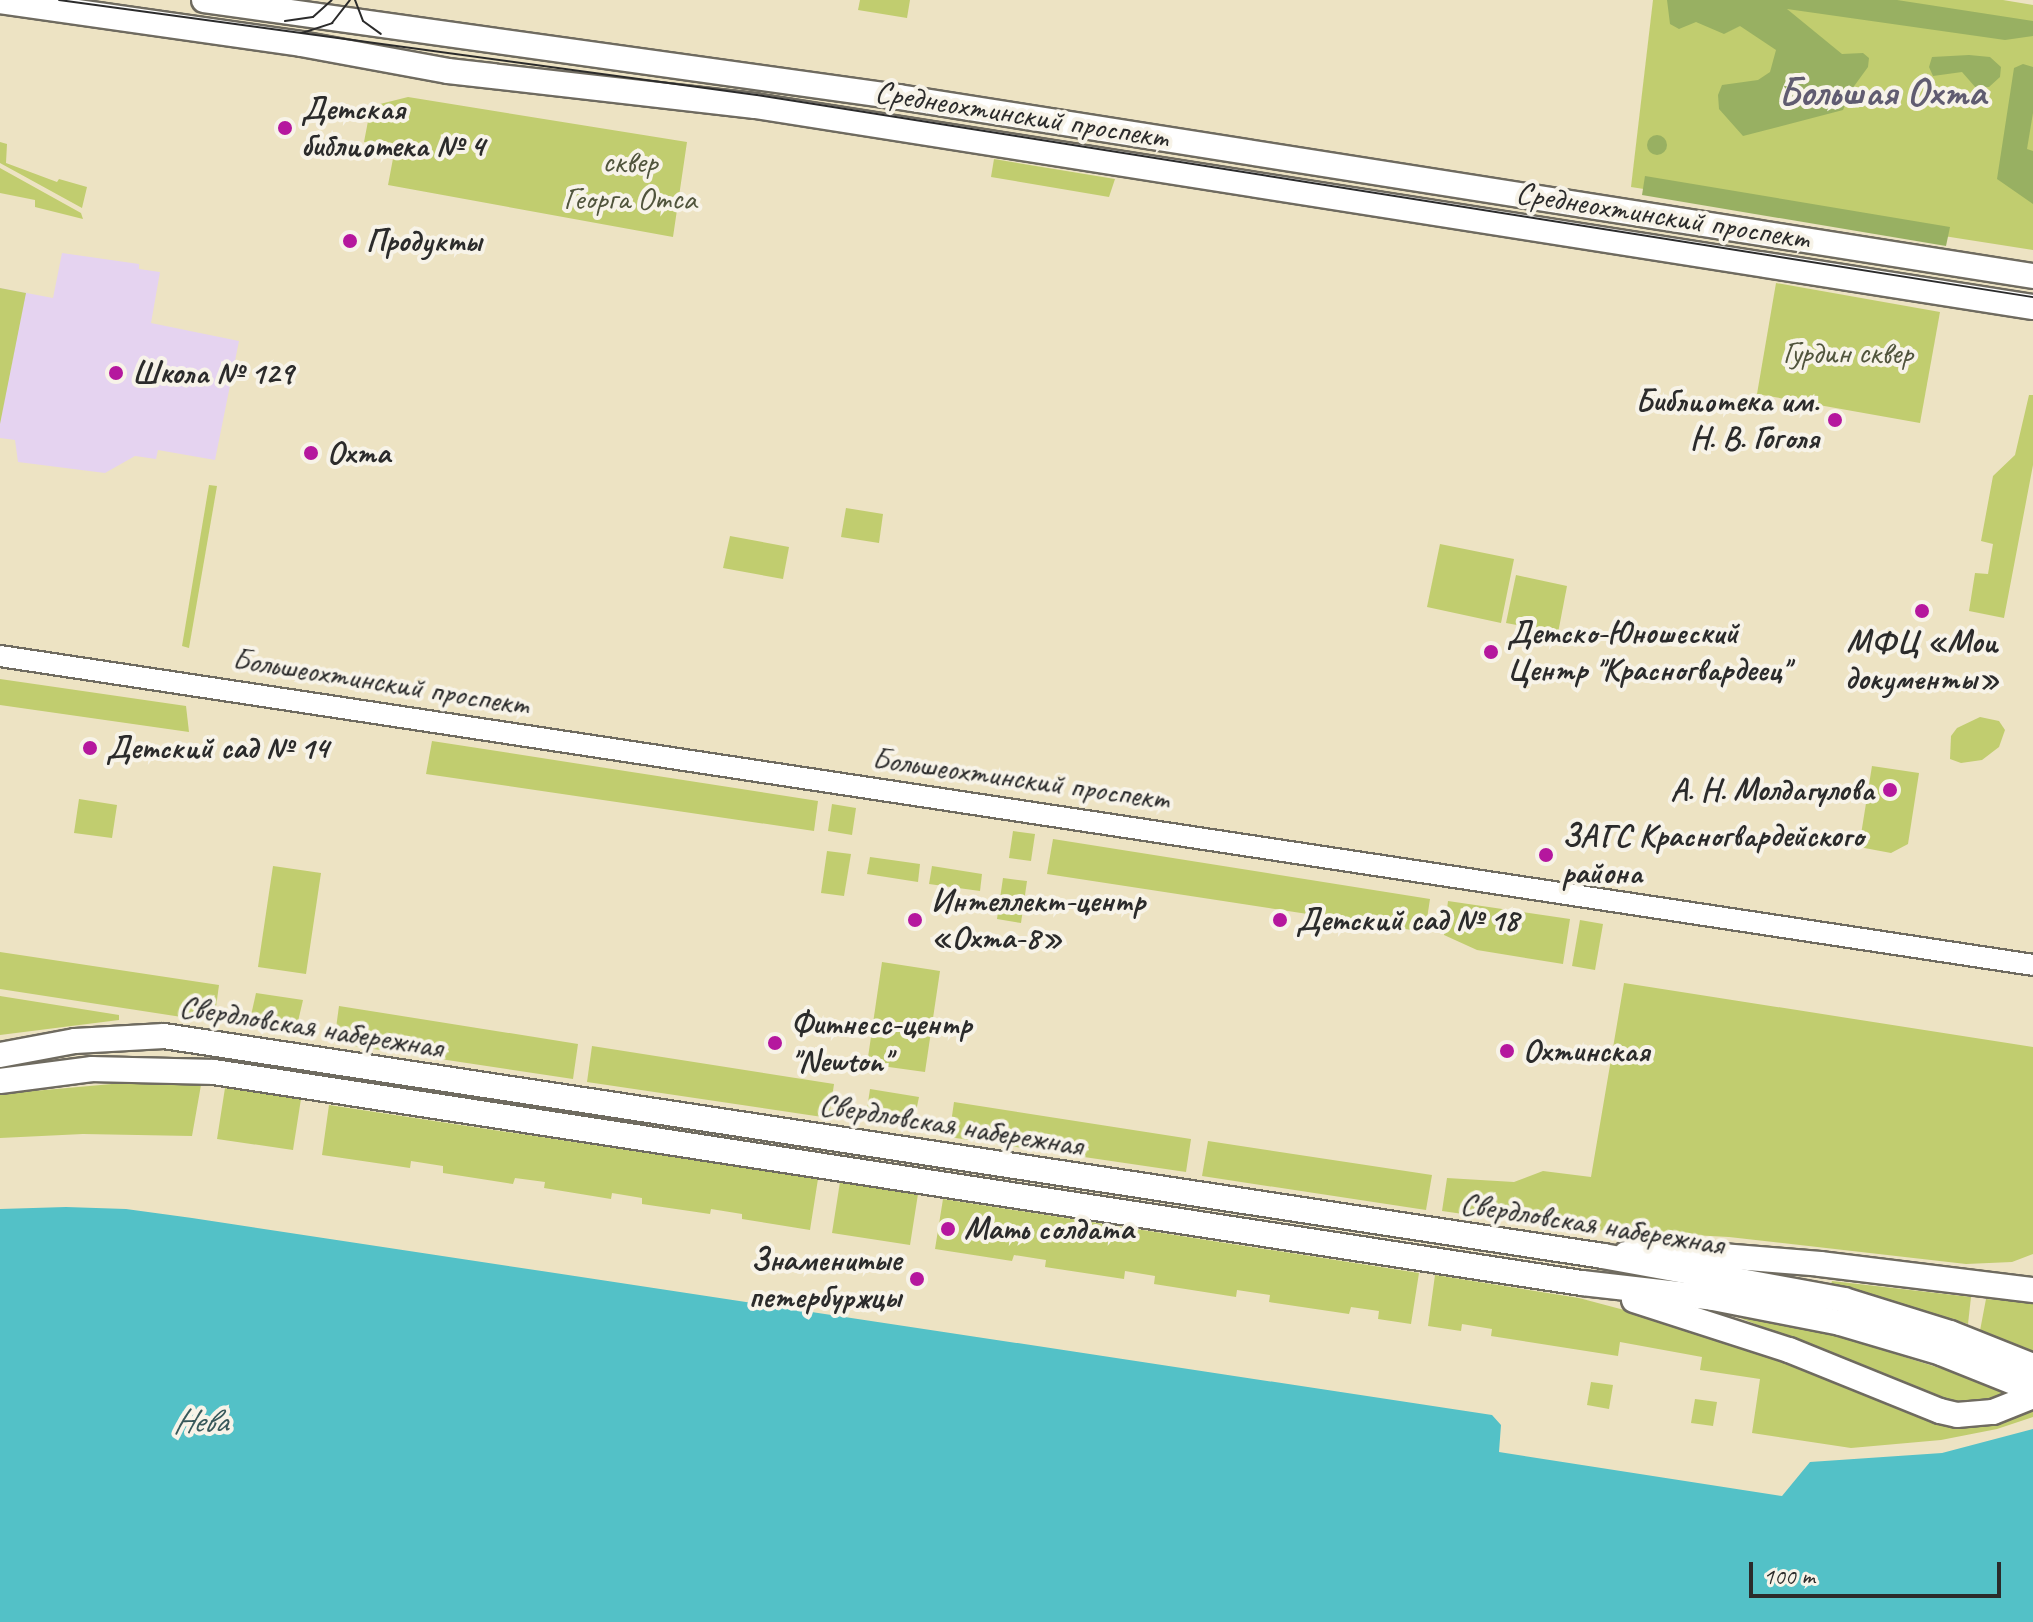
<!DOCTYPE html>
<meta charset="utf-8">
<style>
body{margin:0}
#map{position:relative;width:2033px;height:1622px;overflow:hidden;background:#ede3c3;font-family:Caveat,sans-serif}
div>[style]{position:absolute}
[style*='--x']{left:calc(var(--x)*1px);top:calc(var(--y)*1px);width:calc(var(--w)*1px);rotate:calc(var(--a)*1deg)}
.built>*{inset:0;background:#e5d3f0}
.green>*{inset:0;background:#c1cd6f}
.forest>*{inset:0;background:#98b062}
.round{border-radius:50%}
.water>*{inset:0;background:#53c1c7}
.roads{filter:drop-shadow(2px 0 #6f6b60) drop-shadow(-2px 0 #6f6b60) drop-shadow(0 2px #6f6b60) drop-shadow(0 -2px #6f6b60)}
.minor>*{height:20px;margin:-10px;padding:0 10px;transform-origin:10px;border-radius:10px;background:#fff}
.major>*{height:24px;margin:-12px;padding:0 12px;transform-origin:12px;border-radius:12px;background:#fff}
.tram>*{height:2px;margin:-1px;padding:0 1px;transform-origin:1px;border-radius:1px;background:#2b2b2b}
.dots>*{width:22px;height:22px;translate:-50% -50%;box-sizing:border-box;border:4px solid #f7f3e8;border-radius:50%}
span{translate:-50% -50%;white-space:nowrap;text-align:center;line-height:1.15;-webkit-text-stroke:8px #f7f3e8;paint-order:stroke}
.poi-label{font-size:32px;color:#2b2b2b;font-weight:700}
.left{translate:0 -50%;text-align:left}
.right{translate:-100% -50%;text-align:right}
.street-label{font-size:32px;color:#2b2b2b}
.park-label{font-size:32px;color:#50543c}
.water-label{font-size:34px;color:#37585a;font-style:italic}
.district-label{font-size:40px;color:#605c71;font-weight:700}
.scale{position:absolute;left:1749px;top:1562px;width:252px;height:36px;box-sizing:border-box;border:4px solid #2b2b2b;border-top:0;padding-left:10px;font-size:24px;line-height:28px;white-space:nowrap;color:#2b2b2b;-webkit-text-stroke:6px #f7f3e8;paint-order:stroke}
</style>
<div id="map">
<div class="built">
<i style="clip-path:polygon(62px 253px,139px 264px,139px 269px,160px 272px,151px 323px,239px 341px,215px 460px,158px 450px,156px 459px,135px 456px,105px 473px,18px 462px,15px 440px,0 438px,0 288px,53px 298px)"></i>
</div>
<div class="green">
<i style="clip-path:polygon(860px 0,910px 0,907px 18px,858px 10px)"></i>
<i style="clip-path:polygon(1653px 0,2003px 0,2033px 5px,2033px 250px,1631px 187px)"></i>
<i style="clip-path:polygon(408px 97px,687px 142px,673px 237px,388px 185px,395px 148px,364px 142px,368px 121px,380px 104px)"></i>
<i style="clip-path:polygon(0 142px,7px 144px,6px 163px,57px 182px,59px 179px,87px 187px,82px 208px,0 163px)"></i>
<i style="clip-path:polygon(994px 159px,1115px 179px,1109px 197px,991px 177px)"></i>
<i style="clip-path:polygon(0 168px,81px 213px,83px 219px,35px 207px,35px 200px,0 193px)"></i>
<i style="clip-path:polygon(1776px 283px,1940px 312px,1920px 423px,1757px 394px)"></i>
<i style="clip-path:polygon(0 288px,26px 293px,0 424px)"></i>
<i style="clip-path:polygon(2029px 395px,2033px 395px,2033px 465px,2004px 618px,1969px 611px,1975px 573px,1988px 574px,1993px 544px,1981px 541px,1993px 476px,2015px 455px)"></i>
<i style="clip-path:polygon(209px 485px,217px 486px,189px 648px,182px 646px)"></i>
<i style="clip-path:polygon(846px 508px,883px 514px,879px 543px,841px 537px)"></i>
<i style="clip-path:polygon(730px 536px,789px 547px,783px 579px,723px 568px)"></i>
<i style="clip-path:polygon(1440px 544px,1514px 559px,1501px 623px,1427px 607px)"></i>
<i style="clip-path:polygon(1516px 575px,1567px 586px,1558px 633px,1506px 623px)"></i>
<i style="clip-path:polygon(0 679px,186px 706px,189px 732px,0 705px)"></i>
<i style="clip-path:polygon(1980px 717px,1999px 721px,2005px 730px,1999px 747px,1982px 760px,1961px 763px,1950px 759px,1951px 736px,1957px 728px)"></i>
<i style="clip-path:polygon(432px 741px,818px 801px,814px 831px,426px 774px)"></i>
<i style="clip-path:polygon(1872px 766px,1919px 773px,1908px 844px,1891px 853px,1859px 847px)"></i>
<i style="clip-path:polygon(79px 799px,117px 805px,112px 838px,74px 833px)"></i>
<i style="clip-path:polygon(832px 804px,856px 808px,852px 835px,828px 831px)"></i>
<i style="clip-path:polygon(1013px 831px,1035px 834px,1031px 861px,1009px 858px)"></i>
<i style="clip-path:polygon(1053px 839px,1430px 899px,1425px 932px,1047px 874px)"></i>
<i style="clip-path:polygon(827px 851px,851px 854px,844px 896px,821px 893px)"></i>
<i style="clip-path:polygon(870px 857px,920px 864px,918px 882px,867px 874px)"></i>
<i style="clip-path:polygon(273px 866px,321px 873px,306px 974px,258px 967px)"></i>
<i style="clip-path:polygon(932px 866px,982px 874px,980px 891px,929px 884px)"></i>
<i style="clip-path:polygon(1003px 878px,1027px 881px,1021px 923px,997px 919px)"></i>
<i style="clip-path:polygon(1448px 901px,1570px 919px,1563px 964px,1477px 950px,1444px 935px)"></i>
<i style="clip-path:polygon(1580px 920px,1603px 924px,1595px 970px,1572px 966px)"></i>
<i style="clip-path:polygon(0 952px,219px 985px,214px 1022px,0 989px)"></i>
<i style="clip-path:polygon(882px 962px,940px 971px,925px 1072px,867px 1064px)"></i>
<i style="clip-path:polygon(1624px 983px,2033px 1047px,2033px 1254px,2012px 1262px,1966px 1264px,1729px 1237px,1560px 1228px,1442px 1211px,1447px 1178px,1514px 1182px,1543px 1171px,1591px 1177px)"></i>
<i style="clip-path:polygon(256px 993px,303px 1000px,296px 1030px,287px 1034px,255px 1028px,250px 1020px)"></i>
<i style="clip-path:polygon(0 996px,119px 1015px,119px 1020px,0 1035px)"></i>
<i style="clip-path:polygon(339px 1006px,578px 1044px,573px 1079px,334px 1043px)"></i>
<i style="clip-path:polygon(592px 1046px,834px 1084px,829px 1118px,587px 1082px)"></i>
<i style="clip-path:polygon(123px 1083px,201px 1085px,192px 1136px,83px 1134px,0 1138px,0 1094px)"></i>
<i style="clip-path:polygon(225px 1088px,301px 1099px,293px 1150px,217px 1139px)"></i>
<i style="clip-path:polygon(870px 1089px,919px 1097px,914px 1121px,906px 1128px,874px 1123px,866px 1116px)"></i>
<i style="clip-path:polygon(954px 1102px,1191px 1139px,1186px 1172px,949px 1137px)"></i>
<i style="clip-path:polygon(329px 1105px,818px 1179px,810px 1230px,742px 1219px,742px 1214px,711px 1209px,710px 1214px,642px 1204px,642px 1198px,612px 1193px,611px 1199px,544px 1188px,545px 1182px,515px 1178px,513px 1184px,443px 1173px,443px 1166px,411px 1161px,410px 1168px,322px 1155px)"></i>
<i style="clip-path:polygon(1208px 1141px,1432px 1175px,1426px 1210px,1202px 1176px)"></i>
<i style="clip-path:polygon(840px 1182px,918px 1194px,910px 1245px,832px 1233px)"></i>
<i style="clip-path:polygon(943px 1199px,1419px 1273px,1411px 1324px,1378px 1319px,1379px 1311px,1351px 1307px,1349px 1314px,1269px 1302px,1270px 1295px,1237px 1290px,1236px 1297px,1154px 1284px,1155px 1276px,1125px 1271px,1124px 1279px,1045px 1267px,1046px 1260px,1014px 1255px,1012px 1261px,935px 1249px)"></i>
<i style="clip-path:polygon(1435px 1275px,1579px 1298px,1707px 1332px,1785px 1358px,1954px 1426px,1995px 1424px,2033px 1409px,2033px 1417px,1997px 1429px,1941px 1440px,1851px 1448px,1752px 1433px,1760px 1379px,1700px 1370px,1702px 1357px,1620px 1342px,1618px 1356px,1491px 1336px,1492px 1329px,1462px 1324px,1461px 1331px,1428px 1326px)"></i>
<i style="clip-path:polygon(1832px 1281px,1971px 1297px,1968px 1324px,1831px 1284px)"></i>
<i style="clip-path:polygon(1986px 1299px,2033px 1303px,2033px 1382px,1989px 1401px,1943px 1400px,1733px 1315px,1838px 1336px,1971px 1378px)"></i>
<i style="clip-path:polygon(1591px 1382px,1613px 1385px,1609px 1409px,1587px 1405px)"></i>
<i style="clip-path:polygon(1695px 1399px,1717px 1402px,1713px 1426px,1691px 1423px)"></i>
</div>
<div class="forest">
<i style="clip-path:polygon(1667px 0,1897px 0,2033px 21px,2033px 36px,2005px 40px,1787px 9px,1842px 54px,1863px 53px,1869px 58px,1868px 67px,1852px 89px,1843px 110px,1743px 136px,1719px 109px,1718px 95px,1722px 85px,1758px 80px,1770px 72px,1776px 50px,1740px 26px,1724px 34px,1696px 22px,1679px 29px,1670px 24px)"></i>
<i style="clip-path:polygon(1969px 55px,1990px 57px,2001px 67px,2000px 77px,1989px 87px,1976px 88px,1962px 72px,1933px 76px,1929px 67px,1932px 57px)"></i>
<i style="clip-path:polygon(2023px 64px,2033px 67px,2033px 113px,2027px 149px,2033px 151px,2033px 204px,1997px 179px,2014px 68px)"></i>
<i class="round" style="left:1647px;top:135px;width:20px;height:20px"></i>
<i style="clip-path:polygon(1645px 176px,1950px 227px,1946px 246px,1642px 195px)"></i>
</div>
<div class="water">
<i style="clip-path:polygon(66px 1207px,126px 1209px,192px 1218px,1492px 1415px,1501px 1425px,1499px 1452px,1782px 1496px,1810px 1462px,1942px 1453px,2033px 1429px,2033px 1622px,0 1622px,0 1209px)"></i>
</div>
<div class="roads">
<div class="minor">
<i style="--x:0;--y:656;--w:2056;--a:8.64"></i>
</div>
<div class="major">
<i style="--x:204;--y:0;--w:702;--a:7.95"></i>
<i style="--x:899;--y:97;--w:1148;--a:8.97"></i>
<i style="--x:0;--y:1;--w:304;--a:8.1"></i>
<i style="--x:301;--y:44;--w:149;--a:10.4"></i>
<i style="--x:448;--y:71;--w:309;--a:6.5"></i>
<i style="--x:755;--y:106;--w:1294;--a:8.94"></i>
<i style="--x:0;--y:1055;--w:76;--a:-10.6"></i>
<i style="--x:75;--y:1041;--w:89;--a:-3.2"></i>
<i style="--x:164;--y:1036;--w:1456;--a:8.69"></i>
<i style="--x:1603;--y:1256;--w:245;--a:10.3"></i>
<i style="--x:1844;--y:1300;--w:111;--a:17.3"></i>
<i style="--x:1950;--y:1333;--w:89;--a:21.7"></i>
<i style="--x:0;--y:1081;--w:93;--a:-7.4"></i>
<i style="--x:92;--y:1069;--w:122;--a:1.4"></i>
<i style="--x:214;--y:1072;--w:1384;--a:8.77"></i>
<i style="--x:1582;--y:1283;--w:132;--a:6.5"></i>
<i style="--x:1713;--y:1298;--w:129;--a:11.1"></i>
<i style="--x:1840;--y:1323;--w:105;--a:16.5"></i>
<i style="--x:1941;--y:1353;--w:99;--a:21.9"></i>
<i style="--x:1626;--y:1254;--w:34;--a:-5"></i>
<i style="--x:1660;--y:1251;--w:161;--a:4.6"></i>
<i style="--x:1820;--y:1264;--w:215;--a:7"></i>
<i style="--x:1634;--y:1300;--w:163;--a:17.9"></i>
<i style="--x:1789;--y:1350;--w:163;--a:22"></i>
<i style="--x:1940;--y:1411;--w:17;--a:13"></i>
<i style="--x:1957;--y:1415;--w:36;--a:-5"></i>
<i style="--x:1993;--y:1412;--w:43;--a:-21.8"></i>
</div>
</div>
<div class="tram">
<i style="--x:59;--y:0;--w:704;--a:7.75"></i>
<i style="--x:757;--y:95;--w:1292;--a:9"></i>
<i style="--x:355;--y:0;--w:22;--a:69"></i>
<i style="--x:363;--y:21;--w:22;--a:36"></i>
<i style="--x:285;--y:21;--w:28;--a:-8"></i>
<i style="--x:313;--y:17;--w:25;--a:-42"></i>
<i style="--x:302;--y:33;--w:32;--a:-18"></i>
<i style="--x:332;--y:23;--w:29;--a:-52"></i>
</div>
<div class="dots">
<i style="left:285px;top:128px;background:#b5179e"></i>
<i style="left:350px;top:241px;background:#b5179e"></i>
<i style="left:116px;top:373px;background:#b5179e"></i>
<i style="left:1835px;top:420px;background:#b5179e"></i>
<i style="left:311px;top:453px;background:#b5179e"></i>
<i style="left:1922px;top:611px;background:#b5179e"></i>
<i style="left:1491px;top:652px;background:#b5179e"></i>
<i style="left:90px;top:748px;background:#b5179e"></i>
<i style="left:1890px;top:790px;background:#b5179e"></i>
<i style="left:1546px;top:855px;background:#b5179e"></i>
<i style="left:915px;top:920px;background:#b5179e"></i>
<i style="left:1280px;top:920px;background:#b5179e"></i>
<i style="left:775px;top:1043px;background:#b5179e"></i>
<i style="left:1507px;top:1051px;background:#b5179e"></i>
<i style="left:948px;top:1229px;background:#b5179e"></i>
<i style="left:917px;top:1279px;background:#b5179e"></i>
</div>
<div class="poi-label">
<span class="left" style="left:301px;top:128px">Детская<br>библиотека № 4</span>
<span class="left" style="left:366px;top:241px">Продукты</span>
<span class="left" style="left:132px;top:373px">Школа № 129</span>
<span class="right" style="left:1819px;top:420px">Библиотека им.<br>Н. В. Гоголя</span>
<span class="left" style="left:327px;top:453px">Охта</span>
<span class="left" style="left:1507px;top:652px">Детско-Юношеский<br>Центр "Красногвардеец"</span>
<span style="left:1922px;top:661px">МФЦ «Мои<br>документы»</span>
<span class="left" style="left:106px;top:748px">Детский сад № 14</span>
<span class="right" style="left:1874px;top:790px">А. Н. Молдагулова</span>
<span class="left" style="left:1562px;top:855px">ЗАГС Красногвардейского<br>района</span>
<span class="left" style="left:931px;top:920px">Интеллект-центр<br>«Охта-8»</span>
<span class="left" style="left:1296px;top:920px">Детский сад № 18</span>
<span class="left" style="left:791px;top:1043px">Фитнесс-центр<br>"Newton"</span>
<span class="left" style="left:1523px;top:1051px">Охтинская</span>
<span class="left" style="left:964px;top:1229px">Мать солдата</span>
<span class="right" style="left:901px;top:1279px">Знаменитые<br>петербуржцы</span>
</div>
<div class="street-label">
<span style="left:1022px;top:115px;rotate:9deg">Среднеохтинский проспект</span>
<span style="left:1663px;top:216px;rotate:9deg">Среднеохтинский проспект</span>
<span style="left:381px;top:682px;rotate:9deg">Большеохтинский проспект</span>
<span style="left:1021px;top:779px;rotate:8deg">Большеохтинский проспект</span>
<span style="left:311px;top:1027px;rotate:9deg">Свердловская набережная</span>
<span style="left:951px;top:1125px;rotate:9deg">Свердловская набережная</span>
<span style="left:1592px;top:1224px;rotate:9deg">Свердловская набережная</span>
</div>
<div class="park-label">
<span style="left:630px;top:181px">сквер<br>Георга Отса</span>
<span style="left:1848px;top:353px">Гурдин сквер</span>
</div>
<div class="water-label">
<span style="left:200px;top:1421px">Нева</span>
</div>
<div class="district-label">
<span style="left:1882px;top:92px">Большая Охта</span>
</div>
<div class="scale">100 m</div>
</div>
